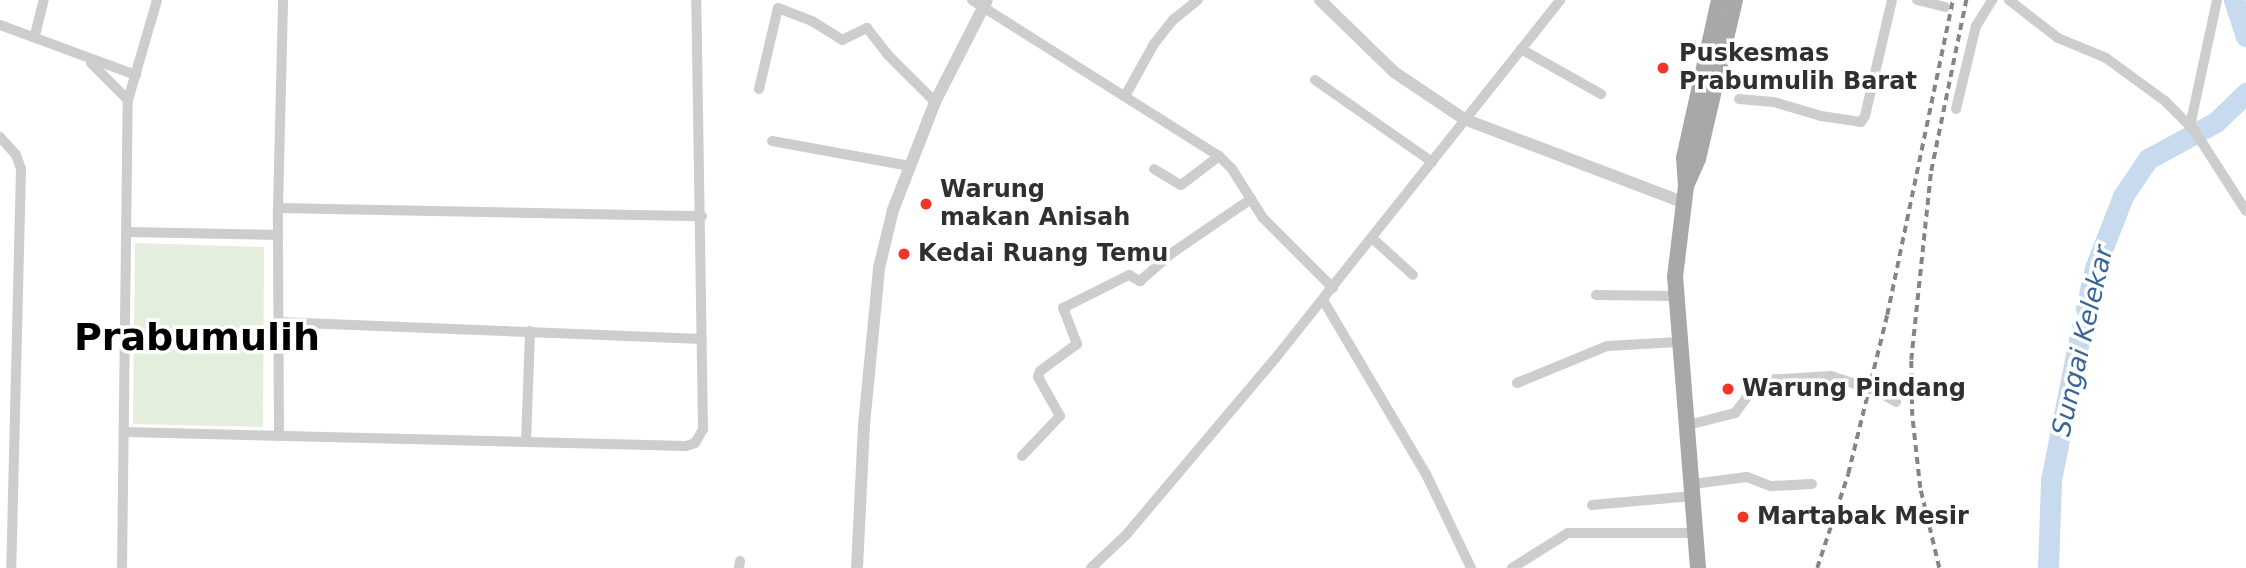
<!DOCTYPE html>
<style>
body{margin:0}
#map{position:relative;width:2246px;height:568px;overflow:hidden;background:#fff;font-family:"DejaVu Sans",sans-serif}
div>[style]{position:absolute}
[style*='--x']{left:calc(var(--x)*1px);top:calc(var(--y)*1px);width:calc(var(--w)*1px);rotate:calc(var(--a)*1deg)}
.green>*{inset:0;background:#e4eedd}
.river>*{height:21px;margin:-10.5px;padding:0 10.5px;transform-origin:10.5px;border-radius:10.5px;background:#c8daee}
.minor>*{height:10px;margin:-5px;padding:0 5px;transform-origin:5px;border-radius:5px;background:#cdcdcd}
.tertiary>*{height:12px;margin:-6px;padding:0 6px;transform-origin:6px;border-radius:6px;background:#cdcdcd}
.primary>*{height:16px;margin:-8px;padding:0 8px;transform-origin:8px;border-radius:8px;background:#a8a8a8}
.rail>*{height:3.5px;margin-top:-1.75px;transform-origin:0;background:repeating-linear-gradient(90deg,#858585 0 7px,transparent 0 12px)}
.dots>*{width:19px;height:19px;translate:-50% -50%;box-sizing:border-box;border:4px solid #fff;border-radius:50%}
span{translate:-50% -50%;white-space:nowrap;text-align:center;line-height:1.15;-webkit-text-stroke:7px #fff;paint-order:stroke}
.poi-label{font-size:24px;color:#303030;font-weight:700}
.left{translate:0 -50%;text-align:left}
.water-label{font-size:26px;color:#386598;font-style:italic}
.town-label{font-size:38px;color:#000;font-weight:700}
</style>
<div id="map">
<div class="green">
<i style="clip-path:polygon(135px 243px,264px 247px,263px 427px,133px 424px)"></i>
</div>
<div class="river">
<i style="--x:2234;--y:0;--w:38;--a:72"></i>
<i style="--x:2048;--y:568;--w:88;--a:-88"></i>
<i style="--x:2051;--y:480;--w:143;--a:-78.7"></i>
<i style="--x:2079;--y:340;--w:74;--a:-77.5"></i>
<i style="--x:2095;--y:268;--w:77;--a:-68.7"></i>
<i style="--x:2123;--y:196;--w:45;--a:-56"></i>
<i style="--x:2148;--y:159;--w:77;--a:-28.6"></i>
<i style="--x:2216;--y:122;--w:42;--a:-44"></i>
</div>
<div class="minor">
<i style="--x:972;--y:0;--w:292;--a:32.3"></i>
<i style="--x:1219;--y:156;--w:18;--a:45"></i>
<i style="--x:1232;--y:169;--w:58;--a:57.7"></i>
<i style="--x:1263;--y:218;--w:99;--a:45"></i>
<i style="--x:1917;--y:0;--w:29;--a:14"></i>
<i style="--x:2009;--y:0;--w:62;--a:37.8"></i>
<i style="--x:2058;--y:38;--w:52;--a:22.6"></i>
<i style="--x:2106;--y:58;--w:73;--a:36.1"></i>
<i style="--x:2165;--y:101;--w:41;--a:45"></i>
<i style="--x:2194;--y:130;--w:96;--a:57.3"></i>
<i style="--x:0;--y:25;--w:145;--a:20.2"></i>
<i style="--x:35;--y:35;--w:36;--a:-76"></i>
<i style="--x:1521;--y:49;--w:92;--a:29.4"></i>
<i style="--x:91;--y:63;--w:52;--a:45"></i>
<i style="--x:1315;--y:80;--w:143;--a:35"></i>
<i style="--x:759;--y:89;--w:83;--a:-76.8"></i>
<i style="--x:778;--y:8;--w:36;--a:21"></i>
<i style="--x:812;--y:21;--w:36;--a:32"></i>
<i style="--x:842;--y:40;--w:28;--a:-26"></i>
<i style="--x:867;--y:28;--w:33;--a:52"></i>
<i style="--x:887;--y:54;--w:68;--a:45"></i>
<i style="--x:1125;--y:96;--w:60;--a:-60.9"></i>
<i style="--x:1154;--y:44;--w:31;--a:-52"></i>
<i style="--x:1173;--y:20;--w:32;--a:-39"></i>
<i style="--x:1739;--y:99;--w:35;--a:5"></i>
<i style="--x:1774;--y:102;--w:49;--a:16.6"></i>
<i style="--x:1821;--y:116;--w:40;--a:8.5"></i>
<i style="--x:1861;--y:122;--w:7;--a:-56"></i>
<i style="--x:1865;--y:116;--w:119;--a:-76.9"></i>
<i style="--x:1956;--y:109;--w:85;--a:-76.5"></i>
<i style="--x:1976;--y:26;--w:31;--a:-58"></i>
<i style="--x:2190;--y:126;--w:129;--a:-77.9"></i>
<i style="--x:0;--y:137;--w:24;--a:48"></i>
<i style="--x:16;--y:155;--w:15;--a:70"></i>
<i style="--x:21;--y:169;--w:399;--a:91.4"></i>
<i style="--x:772;--y:141;--w:140;--a:10.3"></i>
<i style="--x:1154;--y:169;--w:31;--a:31"></i>
<i style="--x:1181;--y:185;--w:48;--a:-37.3"></i>
<i style="--x:278;--y:208;--w:424;--a:1.1"></i>
<i style="--x:127;--y:232;--w:151;--a:1.1"></i>
<i style="--x:1372;--y:238;--w:55;--a:42.1"></i>
<i style="--x:1596;--y:295;--w:80;--a:0.7"></i>
<i style="--x:1323;--y:300;--w:202;--a:59.4"></i>
<i style="--x:1426;--y:474;--w:104;--a:64.4"></i>
<i style="--x:278;--y:322;--w:424;--a:2.3"></i>
<i style="--x:1517;--y:383;--w:97;--a:-22.3"></i>
<i style="--x:1607;--y:346;--w:72;--a:-3.2"></i>
<i style="--x:1688;--y:425;--w:49;--a:-14.3"></i>
<i style="--x:1735;--y:413;--w:36;--a:-53"></i>
<i style="--x:1757;--y:384;--w:9;--a:-27"></i>
<i style="--x:1765;--y:380;--w:66;--a:-3.5"></i>
<i style="--x:1831;--y:376;--w:48;--a:18.1"></i>
<i style="--x:1877;--y:391;--w:22;--a:30"></i>
<i style="--x:125;--y:432;--w:561;--a:1.43"></i>
<i style="--x:686;--y:446;--w:9;--a:-18"></i>
<i style="--x:695;--y:443;--w:16;--a:-60"></i>
<i style="--x:703;--y:429;--w:429;--a:-90.9"></i>
<i style="--x:279;--y:436;--w:228;--a:-90.3"></i>
<i style="--x:278;--y:208;--w:208;--a:-88.6"></i>
<i style="--x:526;--y:442;--w:111;--a:-87.9"></i>
<i style="--x:1022;--y:456;--w:55;--a:-46.5"></i>
<i style="--x:1060;--y:416;--w:45;--a:-119.4"></i>
<i style="--x:1038;--y:377;--w:6;--a:-72"></i>
<i style="--x:1040;--y:371;--w:46;--a:-36.1"></i>
<i style="--x:1077;--y:344;--w:39;--a:-111"></i>
<i style="--x:1063;--y:308;--w:74;--a:-26.6"></i>
<i style="--x:1129;--y:275;--w:13;--a:29"></i>
<i style="--x:1140;--y:281;--w:43;--a:-41.2"></i>
<i style="--x:1172;--y:253;--w:96;--a:-34.4"></i>
<i style="--x:1693;--y:484;--w:54;--a:-7.4"></i>
<i style="--x:1747;--y:477;--w:26;--a:21"></i>
<i style="--x:1771;--y:486;--w:41;--a:-2.8"></i>
<i style="--x:1592;--y:505;--w:101;--a:-5.1"></i>
<i style="--x:122;--y:568;--w:468;--a:-89.3"></i>
<i style="--x:128;--y:100;--w:104;--a:-73.8"></i>
<i style="--x:739;--y:568;--w:7;--a:-82"></i>
<i style="--x:1091;--y:568;--w:48;--a:-43.3"></i>
<i style="--x:1126;--y:535;--w:229;--a:-49.8"></i>
<i style="--x:1274;--y:360;--w:460;--a:-51.5"></i>
<i style="--x:1512;--y:568;--w:66;--a:-32"></i>
<i style="--x:1568;--y:533;--w:127;--a:0"></i>
</div>
<div class="tertiary">
<i style="--x:1320;--y:0;--w:103;--a:44.2"></i>
<i style="--x:1394;--y:72;--w:84;--a:33.9"></i>
<i style="--x:1464;--y:119;--w:234;--a:20.8"></i>
<i style="--x:857;--y:568;--w:143;--a:-87.2"></i>
<i style="--x:864;--y:425;--w:158;--a:-84.5"></i>
<i style="--x:879;--y:268;--w:60;--a:-76.4"></i>
<i style="--x:893;--y:210;--w:116;--a:-68.7"></i>
<i style="--x:935;--y:102;--w:114;--a:-63"></i>
</div>
<div class="primary">
<i style="--x:1686;--y:186;--w:28;--a:-94"></i>
<i style="--x:1684;--y:158;--w:162;--a:-77.5"></i>
<i style="--x:1698;--y:568;--w:292;--a:-94.5"></i>
<i style="--x:1675;--y:277;--w:92;--a:-83.1"></i>
<i style="--x:1686;--y:186;--w:30;--a:-66"></i>
<i style="--x:1698;--y:159;--w:163;--a:-76.9"></i>
</div>
<div class="rail">
<i style="--x:1817;--y:568;--w:99;--a:-71.7"></i>
<i style="--x:1848;--y:474;--w:164;--a:-76.2"></i>
<i style="--x:1887;--y:315;--w:322;--a:-78.2"></i>
<i style="--x:1939;--y:568;--w:82;--a:-103.4"></i>
<i style="--x:1920;--y:488;--w:72;--a:-96.3"></i>
<i style="--x:1912;--y:416;--w:56;--a:-91"></i>
<i style="--x:1911;--y:360;--w:190;--a:-84"></i>
<i style="--x:1931;--y:171;--w:175;--a:-78.4"></i>
</div>
<div class="dots">
<i style="left:1663px;top:68px;background:#f03629"></i>
<i style="left:926px;top:204px;background:#f03629"></i>
<i style="left:904px;top:254px;background:#f03629"></i>
<i style="left:1728px;top:389px;background:#f03629"></i>
<i style="left:1743px;top:517px;background:#f03629"></i>
</div>
<div class="poi-label">
<span class="left" style="left:1679px;top:68px">Puskesmas<br>Prabumulih Barat</span>
<span class="left" style="left:940px;top:204px">Warung<br>makan Anisah</span>
<span class="left" style="left:918px;top:254px">Kedai Ruang Temu</span>
<span class="left" style="left:1742px;top:389px">Warung Pindang</span>
<span class="left" style="left:1757px;top:517px">Martabak Mesir</span>
</div>
<div class="water-label">
<span style="left:2083px;top:341px;rotate:-77deg">Sungai Kelekar</span>
</div>
<div class="town-label">
<span style="left:197px;top:338px">Prabumulih</span>
</div>
</div>
